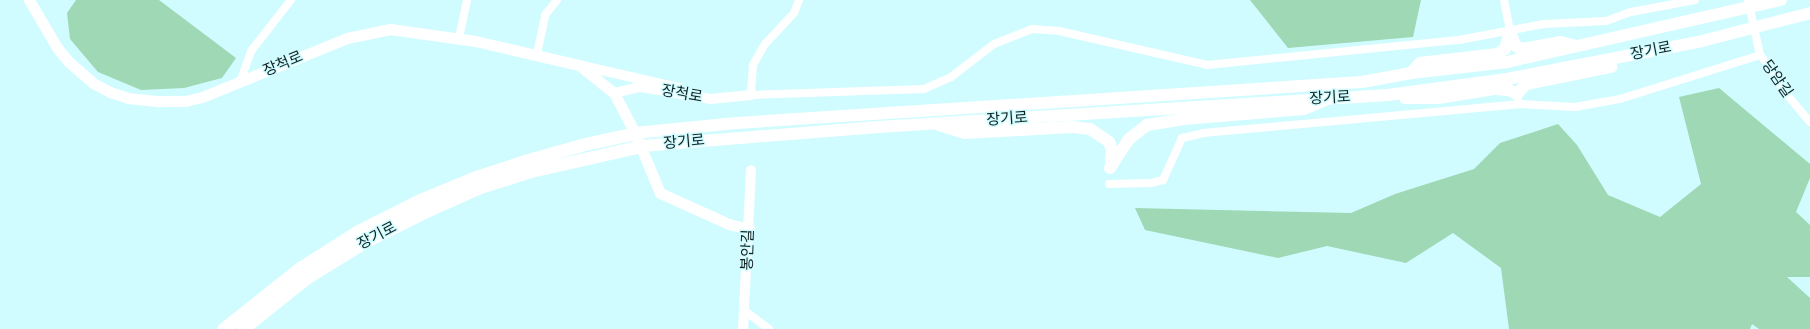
<!DOCTYPE html>
<meta charset="utf-8">
<style>
body{margin:0}
#map{position:relative;width:1810px;height:329px;overflow:hidden;background:#d1fcff;font-family:Signika,"Noto Sans KR",sans-serif}
div>[style]{position:absolute}
[style*='--x']{left:calc(var(--x)*1px);top:calc(var(--y)*1px);width:calc(var(--w)*1px);rotate:calc(var(--a)*1deg)}
.green>*{inset:0;background:#9ed8b5}
.minor>*{height:8px;margin:-4px;padding:0 4px;transform-origin:4px;border-radius:4px;background:#fff}
.tertiary>*{height:10px;margin:-5px;padding:0 5px;transform-origin:5px;border-radius:5px;background:#fff}
.secondary>*{height:11px;margin:-5.5px;padding:0 5.5px;transform-origin:5.5px;border-radius:5.5px;background:#fff}
.primary>*{height:12px;margin:-6px;padding:0 6px;transform-origin:6px;border-radius:6px;background:#fff}
.trunk>*{height:13px;margin:-6.5px;padding:0 6.5px;transform-origin:6.5px;border-radius:6.5px;background:#fff}
span{translate:-50% -50%;white-space:nowrap;text-align:center;line-height:1.15;-webkit-text-stroke:3px #d1fcff;paint-order:stroke}
.street-label{font-size:15px;color:#112223}
</style>
<div id="map">
<div class="green">
<i style="clip-path:polygon(76px 0,159px 0,236px 58px,222px 78px,184px 88px,141px 90px,98px 72px,70px 39px,67px 13px)"></i>
<i style="clip-path:polygon(1250px 0,1421px 0,1413px 37px,1288px 48px)"></i>
<i style="clip-path:polygon(1719px 88px,1810px 164px,1810px 178px,1796px 212px,1810px 225px,1810px 277px,1787px 277px,1810px 298px,1810px 329px,1759px 329px,1752px 324px,1750px 329px,1509px 329px,1501px 268px,1453px 233px,1406px 263px,1327px 246px,1278px 258px,1145px 230px,1135px 208px,1351px 213px,1395px 194px,1474px 169px,1500px 143px,1558px 124px,1577px 145px,1608px 195px,1660px 217px,1701px 184px,1679px 97px)"></i>
</div>
<div class="minor">
<i style="--x:799;--y:0;--w:14;--a:111"></i>
<i style="--x:794;--y:13;--w:42;--a:133.1"></i>
<i style="--x:765;--y:44;--w:24;--a:120"></i>
<i style="--x:753;--y:65;--w:30;--a:94"></i>
<i style="--x:751;--y:95;--w:173;--a:-2"></i>
<i style="--x:924;--y:89;--w:30;--a:-24"></i>
<i style="--x:951;--y:77;--w:54;--a:-37.5"></i>
<i style="--x:994;--y:44;--w:41;--a:-21.5"></i>
<i style="--x:1032;--y:29;--w:27;--a:4"></i>
<i style="--x:1059;--y:31;--w:152;--a:12.9"></i>
<i style="--x:1207;--y:65;--w:253;--a:-5.7"></i>
<i style="--x:1459;--y:40;--w:86;--a:-10.7"></i>
<i style="--x:1544;--y:24;--w:62;--a:-2.8"></i>
<i style="--x:1606;--y:21;--w:27;--a:-20"></i>
<i style="--x:1631;--y:12;--w:65;--a:-10.6"></i>
<i style="--x:1504;--y:0;--w:32;--a:79"></i>
<i style="--x:1748;--y:0;--w:56;--a:77.7"></i>
<i style="--x:459;--y:38;--w:39;--a:-78"></i>
<i style="--x:537;--y:54;--w:40;--a:-78"></i>
<i style="--x:545;--y:15;--w:19;--a:-51"></i>
<i style="--x:1760;--y:55;--w:17;--a:50"></i>
<i style="--x:1771;--y:68;--w:25;--a:61"></i>
<i style="--x:1783;--y:90;--w:42;--a:49.8"></i>
<i style="--x:240;--y:82;--w:33;--a:-70"></i>
<i style="--x:251;--y:51;--w:65;--a:-51.9"></i>
<i style="--x:1518;--y:99;--w:5;--a:79"></i>
<i style="--x:1519;--y:104;--w:56;--a:3.1"></i>
<i style="--x:1575;--y:107;--w:46;--a:-10.1"></i>
<i style="--x:1620;--y:99;--w:147;--a:-17.4"></i>
<i style="--x:1109;--y:184;--w:42;--a:-1.4"></i>
<i style="--x:1151;--y:183;--w:12;--a:-14"></i>
<i style="--x:1163;--y:180;--w:46;--a:-65.7"></i>
<i style="--x:1182;--y:138;--w:22;--a:-13"></i>
<i style="--x:1203;--y:133;--w:317;--a:-5.2"></i>
<i style="--x:745;--y:311;--w:30;--a:37"></i>
</div>
<div class="tertiary">
<i style="--x:579;--y:65;--w:103;--a:13"></i>
<i style="--x:614;--y:93;--w:28;--a:-13"></i>
<i style="--x:641;--y:87;--w:71;--a:9.7"></i>
<i style="--x:711;--y:99;--w:40;--a:-5.7"></i>
<i style="--x:743;--y:329;--w:159;--a:-87.1"></i>
</div>
<div class="secondary">
<i style="--x:29;--y:0;--w:57;--a:59.4"></i>
<i style="--x:58;--y:49;--w:17;--a:50"></i>
<i style="--x:69;--y:62;--w:32;--a:41"></i>
<i style="--x:93;--y:83;--w:19;--a:28"></i>
<i style="--x:110;--y:92;--w:19;--a:18"></i>
<i style="--x:128;--y:98;--w:31;--a:6"></i>
<i style="--x:159;--y:101;--w:26;--a:0"></i>
<i style="--x:185;--y:101;--w:17;--a:-13"></i>
<i style="--x:202;--y:97;--w:157;--a:-22.1"></i>
<i style="--x:347;--y:38;--w:44;--a:-11.8"></i>
<i style="--x:390;--y:29;--w:86;--a:8"></i>
<i style="--x:475;--y:41;--w:107;--a:13"></i>
<i style="--x:579;--y:65;--w:45;--a:38.7"></i>
<i style="--x:614;--y:93;--w:45;--a:62.3"></i>
<i style="--x:635;--y:133;--w:65;--a:67.4"></i>
<i style="--x:660;--y:193;--w:76;--a:24.2"></i>
<i style="--x:729;--y:224;--w:21;--a:14"></i>
</div>
<div class="primary">
<i style="--x:1510;--y:31;--w:15;--a:70"></i>
<i style="--x:1515;--y:45;--w:7;--a:34"></i>
<i style="--x:1521;--y:49;--w:40;--a:-10"></i>
<i style="--x:1560;--y:42;--w:16;--a:14"></i>
<i style="--x:1411;--y:73;--w:13;--a:-48"></i>
<i style="--x:1420;--y:63;--w:78;--a:-6.7"></i>
<i style="--x:1497;--y:54;--w:9;--a:-32"></i>
<i style="--x:1505;--y:49;--w:19;--a:-74"></i>
<i style="--x:1405;--y:98;--w:33;--a:0"></i>
<i style="--x:1438;--y:98;--w:58;--a:-9"></i>
<i style="--x:1495;--y:89;--w:14;--a:4"></i>
<i style="--x:1509;--y:90;--w:9;--a:27"></i>
<i style="--x:1517;--y:94;--w:13;--a:-48"></i>
<i style="--x:1526;--y:84;--w:87;--a:-11.3"></i>
<i style="--x:939;--y:125;--w:27;--a:17"></i>
<i style="--x:965;--y:133;--w:107;--a:-3.2"></i>
<i style="--x:1072;--y:127;--w:18;--a:6"></i>
<i style="--x:1090;--y:129;--w:23;--a:34"></i>
<i style="--x:1109;--y:142;--w:9;--a:69"></i>
<i style="--x:1112;--y:150;--w:15;--a:94"></i>
<i style="--x:635;--y:133;--w:102;--a:-5.6"></i>
<i style="--x:737;--y:123;--w:626;--a:-3.75"></i>
<i style="--x:1362;--y:82;--w:50;--a:-10.4"></i>
<i style="--x:1411;--y:73;--w:97;--a:-6.5"></i>
<i style="--x:1507;--y:62;--w:281;--a:-12.8"></i>
<i style="--x:641;--y:146;--w:238;--a:-4.6"></i>
<i style="--x:878;--y:127;--w:511;--a:-3.59"></i>
<i style="--x:1388;--y:95;--w:120;--a:-7.7"></i>
<i style="--x:1507;--y:79;--w:199;--a:-11"></i>
<i style="--x:1702;--y:41;--w:112;--a:-14.5"></i>
<i style="--x:1110;--y:168;--w:35;--a:-57"></i>
<i style="--x:1129;--y:139;--w:23;--a:-38"></i>
<i style="--x:1147;--y:125;--w:36;--a:-9"></i>
<i style="--x:1183;--y:119;--w:121;--a:-4.7"></i>
<i style="--x:1304;--y:109;--w:23;--a:-23"></i>
</div>
<div class="trunk">
<i style="--x:223;--y:329;--w:98;--a:-38.4"></i>
<i style="--x:300;--y:268;--w:69;--a:-32.5"></i>
<i style="--x:358;--y:231;--w:69;--a:-26.6"></i>
<i style="--x:420;--y:200;--w:61;--a:-22.3"></i>
<i style="--x:476;--y:177;--w:55;--a:-18.1"></i>
<i style="--x:528;--y:160;--w:59;--a:-15.7"></i>
<i style="--x:585;--y:144;--w:51;--a:-12.4"></i>
<i style="--x:242;--y:329;--w:82;--a:-38.6"></i>
<i style="--x:306;--y:278;--w:68;--a:-31.8"></i>
<i style="--x:364;--y:242;--w:69;--a:-26.6"></i>
<i style="--x:426;--y:211;--w:59;--a:-24"></i>
<i style="--x:480;--y:187;--w:53;--a:-17.4"></i>
<i style="--x:531;--y:171;--w:113;--a:-12.8"></i>
</div>
<div class="street-label">
<span style="left:1651px;top:51px;rotate:-11deg">장기로</span>
<span style="left:283px;top:64px;rotate:-23deg">장척로</span>
<span style="left:1777px;top:79px;rotate:55deg">당암길</span>
<span style="left:682px;top:94px;rotate:10deg">장척로</span>
<span style="left:1330px;top:98px;rotate:-3deg">장기로</span>
<span style="left:1007px;top:119px;rotate:-4deg">장기로</span>
<span style="left:684px;top:142px;rotate:-5deg">장기로</span>
<span style="left:377px;top:236px;rotate:-28deg">장기로</span>
<span style="left:748px;top:250px;rotate:-88deg">봉안길</span>
</div>
</div>
